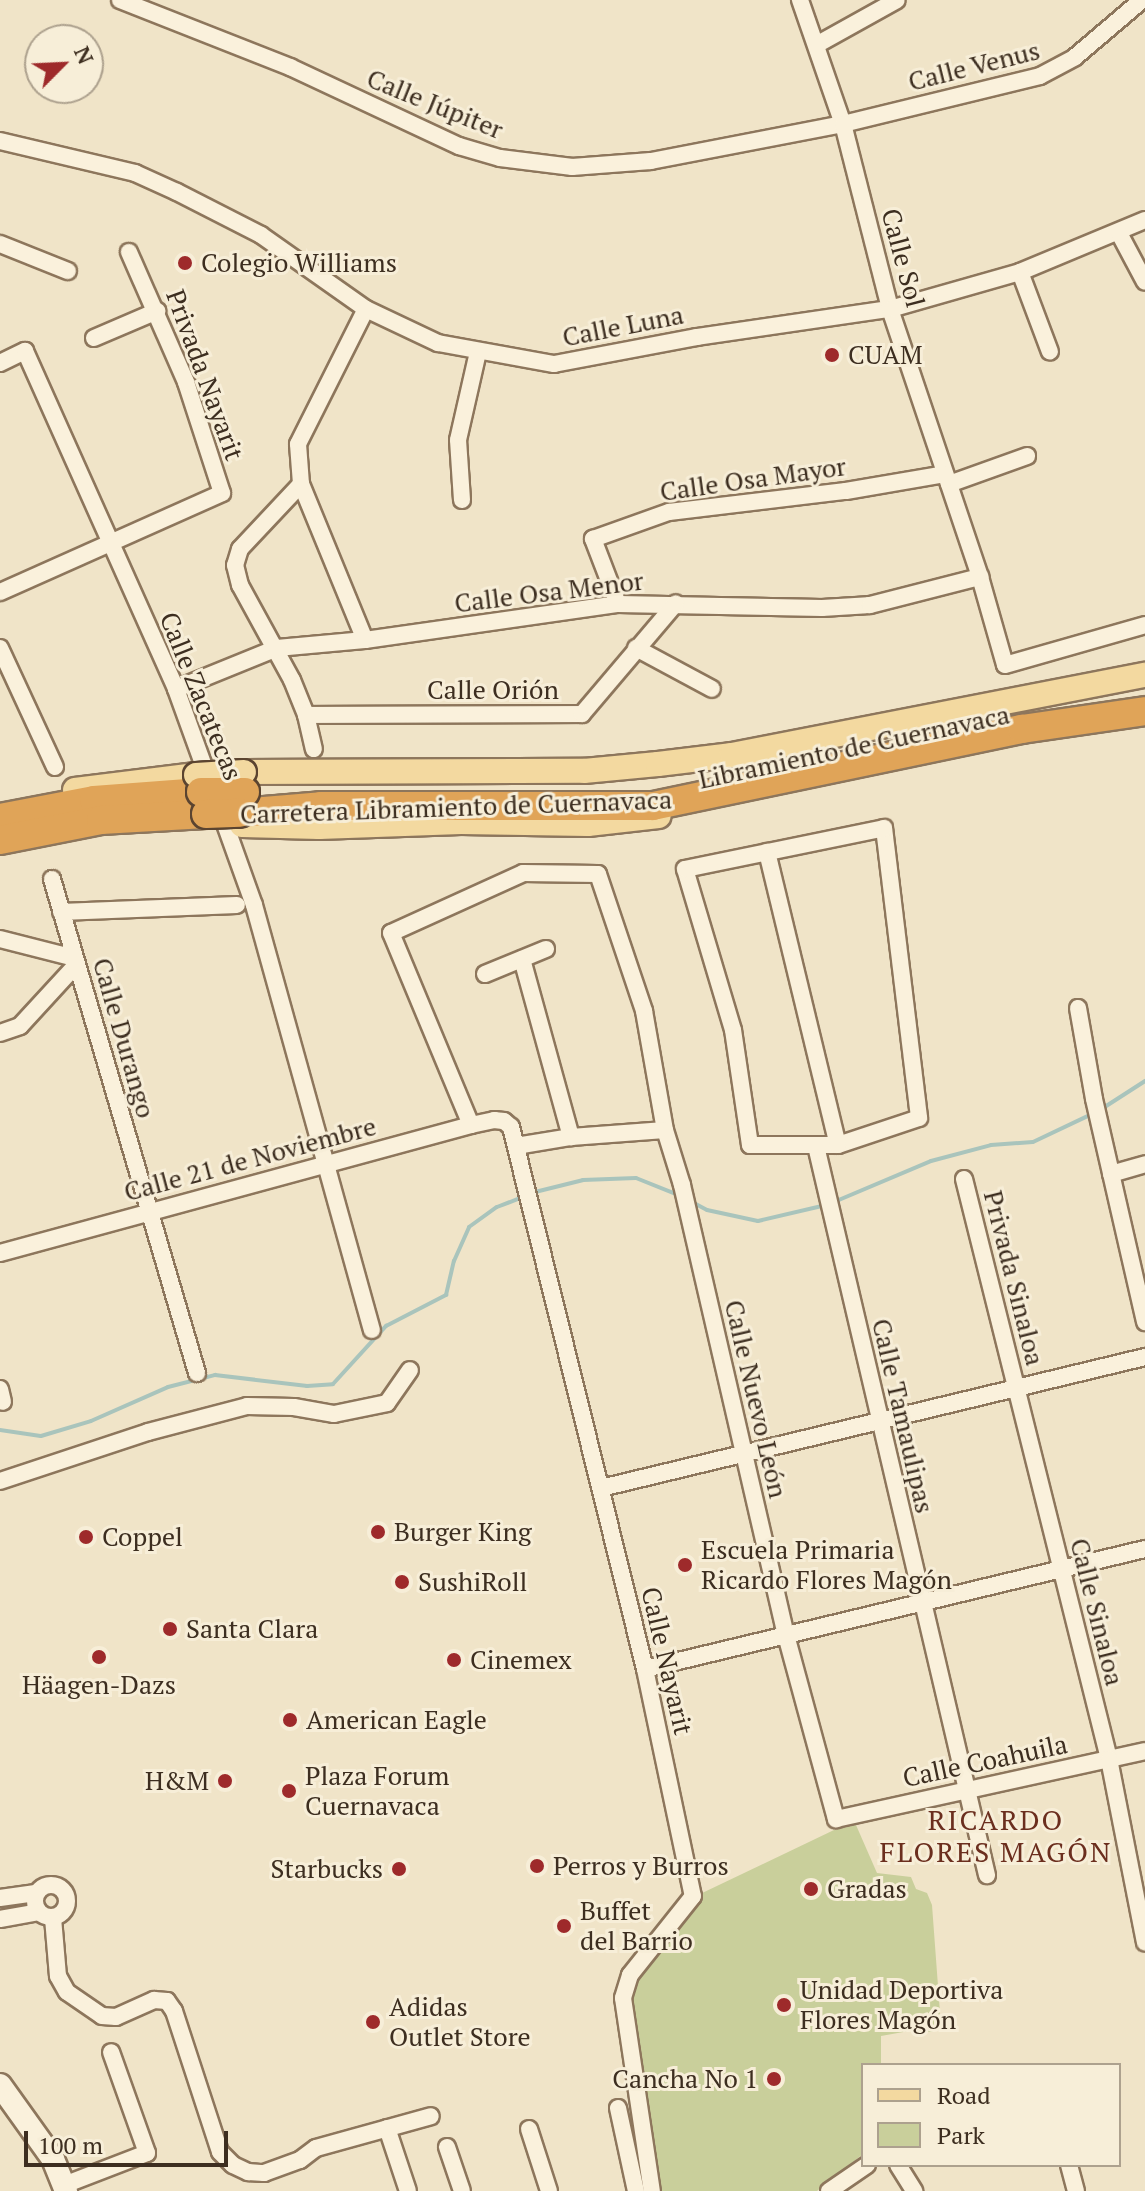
<!DOCTYPE html>
<meta charset="utf-8">
<style>
body{margin:0}
#map{position:relative;width:1145px;height:2191px;overflow:hidden;background:#f0e4c8;font-family:"PT Serif",serif}
div>[style]{position:absolute}
[style*='--x']{left:calc(var(--x)*1px);top:calc(var(--y)*1px);width:calc(var(--w)*1px);rotate:calc(var(--a)*1deg)}
.green>*{inset:0;background:#c9cf9b}
.stream>*{height:4px;margin:-2px;padding:0 2px;transform-origin:2px;border-radius:2px;background:#a9c4bc}
.roads{filter:drop-shadow(2px 0 #8d765c) drop-shadow(-2px 0 #8d765c) drop-shadow(0 2px #8d765c) drop-shadow(0 -2px #8d765c)}
.street>*{height:16px;margin:-8px;padding:0 8px;transform-origin:8px;border-radius:8px;background:#faf1dc}
.street>.ring{margin:-8px;padding:0;box-sizing:content-box;background:none;border:16px solid #faf1dc;border-radius:50%}
.secondary>*{height:22px;margin:-11px;padding:0 11px;transform-origin:11px;border-radius:11px;background:#faf1dc}
.primary>*{height:24px;margin:-12px;padding:0 12px;transform-origin:12px;border-radius:12px;background:#f3d9a0}
.highway>*{height:28px;margin:-14px;padding:0 14px;transform-origin:14px;border-radius:14px;background:#e0a458}
.bridges{filter:drop-shadow(2px 0 #5b4430) drop-shadow(-2px 0 #5b4430) drop-shadow(0 2px #5b4430) drop-shadow(0 -2px #5b4430)}
.primary-bridge>*{height:24px;margin:-12px;padding:0 12px;transform-origin:12px;border-radius:12px;background:#f3d9a0}
.highway-bridge>*{height:28px;margin:-14px;padding:0 14px;transform-origin:14px;border-radius:14px;background:#e0a458}
.dots>*{width:22px;height:22px;translate:-50% -50%;box-sizing:border-box;border:4px solid #f7eed8;border-radius:50%}
span{translate:-50% -50%;white-space:nowrap;text-align:center;line-height:1.15;-webkit-text-stroke:6px #f7eed8;paint-order:stroke}
.street-label{font-size:26px;color:#3d2e20}
.poi-label{font-size:26px;color:#3d2e20}
.left{translate:0 -50%;text-align:left}
.right{translate:-100% -50%;text-align:right}
.neighbourhood-label{font-size:28px;color:#6b2e1e;letter-spacing:2px}
.legend{position:absolute;left:861px;top:2063px;width:260px;height:104px;box-sizing:border-box;background:#f7eed8;border:2px solid #ada18e;margin:0;padding:10px 14px;list-style:none;font-size:24px;color:#3d2e20}
.legend li{display:flex;align-items:center;gap:16px;height:40px}
.legend b{width:40px;border:2px solid #ada18e}
.north{position:absolute;left:24px;top:24px;width:80px;height:80px;box-sizing:border-box;background:#f7eed8;border:2px solid #ada18e;border-radius:50%;rotate:66deg;font-size:22px;font-weight:700;line-height:32px;text-align:center;color:#3d2e20}
.north::after{content:'';display:block;margin:auto;width:28px;height:36px;background:#9e2a2b;clip-path:polygon(50% 0,100% 100%,50% 72%,0 100%)}
.scale{position:absolute;left:24px;top:2131px;width:204px;height:36px;box-sizing:border-box;border:4px solid #3d2e20;border-top:0;padding-left:10px;font-size:24px;line-height:28px;white-space:nowrap;color:#3d2e20;-webkit-text-stroke:6px #f7eed8;paint-order:stroke}
</style>
<div id="map">
<div class="green">
<i style="clip-path:polygon(856px 1825px,877px 1873px,911px 1877px,916px 1889px,927px 1893px,932px 1905px,940px 2013px,933px 2032px,909px 2031px,881px 2036px,881px 2065px,863px 2065px,863px 2154px,817px 2191px,654px 2191px,627px 1996px,631px 1978px,698px 1895px,834px 1830px)"></i>
</div>
<div class="stream">
<i style="--x:1100;--y:1110;--w:54;--a:-32.8"></i>
<i style="--x:531;--y:1193;--w:54;--a:-14"></i>
<i style="--x:583;--y:1180;--w:53;--a:-2.2"></i>
<i style="--x:636;--y:1178;--w:48;--a:21.8"></i>
<i style="--x:692;--y:1202;--w:17;--a:28"></i>
<i style="--x:707;--y:1210;--w:52;--a:12.2"></i>
<i style="--x:758;--y:1221;--w:70;--a:-13.2"></i>
<i style="--x:834;--y:1202;--w:105;--a:-22.9"></i>
<i style="--x:931;--y:1161;--w:62;--a:-14.9"></i>
<i style="--x:991;--y:1145;--w:42;--a:-4.1"></i>
<i style="--x:1033;--y:1142;--w:65;--a:-25.4"></i>
<i style="--x:0;--y:1430;--w:41;--a:8.3"></i>
<i style="--x:41;--y:1436;--w:52;--a:-16.7"></i>
<i style="--x:91;--y:1421;--w:84;--a:-23.8"></i>
<i style="--x:168;--y:1387;--w:49;--a:-14.3"></i>
<i style="--x:215;--y:1375;--w:93;--a:6.8"></i>
<i style="--x:307;--y:1386;--w:26;--a:-4"></i>
<i style="--x:333;--y:1384;--w:79;--a:-47.6"></i>
<i style="--x:386;--y:1326;--w:68;--a:-27.3"></i>
<i style="--x:446;--y:1295;--w:35;--a:-77"></i>
<i style="--x:454;--y:1261;--w:37;--a:-66"></i>
<i style="--x:469;--y:1227;--w:34;--a:-36"></i>
<i style="--x:497;--y:1207;--w:28;--a:-21"></i>
</div>
<div class="roads">
<div class="street">
<i style="--x:120;--y:0;--w:183;--a:21.5"></i>
<i style="--x:290;--y:67;--w:187;--a:25.1"></i>
<i style="--x:459;--y:146;--w:43;--a:16.3"></i>
<i style="--x:500;--y:158;--w:73;--a:7.1"></i>
<i style="--x:572;--y:167;--w:79;--a:-4.3"></i>
<i style="--x:651;--y:161;--w:196;--a:-10.9"></i>
<i style="--x:843;--y:124;--w:203;--a:-13.7"></i>
<i style="--x:1040;--y:76;--w:40;--a:-28"></i>
<i style="--x:1075;--y:57;--w:88;--a:-40.4"></i>
<i style="--x:800;--y:0;--w:131;--a:70.9"></i>
<i style="--x:843;--y:124;--w:191;--a:75.7"></i>
<i style="--x:890;--y:309;--w:283;--a:71.4"></i>
<i style="--x:980;--y:577;--w:91;--a:74.1"></i>
<i style="--x:1005;--y:665;--w:146;--a:-15.9"></i>
<i style="--x:818;--y:44;--w:90;--a:-29.1"></i>
<i style="--x:0;--y:141;--w:139;--a:13.3"></i>
<i style="--x:135;--y:173;--w:46;--a:24.3"></i>
<i style="--x:177;--y:192;--w:94;--a:27.1"></i>
<i style="--x:261;--y:235;--w:128;--a:35.2"></i>
<i style="--x:366;--y:309;--w:80;--a:25.3"></i>
<i style="--x:438;--y:343;--w:118;--a:10.3"></i>
<i style="--x:554;--y:364;--w:146;--a:-10.7"></i>
<i style="--x:697;--y:337;--w:195;--a:-8.3"></i>
<i style="--x:890;--y:309;--w:135;--a:-15.9"></i>
<i style="--x:1020;--y:272;--w:135;--a:-22.6"></i>
<i style="--x:1119;--y:233;--w:55;--a:62"></i>
<i style="--x:0;--y:244;--w:73;--a:21.7"></i>
<i style="--x:1020;--y:272;--w:85;--a:69.4"></i>
<i style="--x:94;--y:338;--w:69;--a:-23.2"></i>
<i style="--x:0;--y:363;--w:28;--a:-26"></i>
<i style="--x:25;--y:351;--w:370;--a:65.9"></i>
<i style="--x:176;--y:689;--w:97;--a:70.1"></i>
<i style="--x:301;--y:484;--w:89;--a:133.2"></i>
<i style="--x:240;--y:549;--w:17;--a:107"></i>
<i style="--x:235;--y:565;--w:21;--a:76"></i>
<i style="--x:240;--y:585;--w:108;--a:61.3"></i>
<i style="--x:292;--y:680;--w:38;--a:68"></i>
<i style="--x:306;--y:715;--w:35;--a:77"></i>
<i style="--x:949;--y:484;--w:83;--a:-19.7"></i>
<i style="--x:462;--y:500;--w:60;--a:-93.8"></i>
<i style="--x:458;--y:440;--w:90;--a:-77.2"></i>
<i style="--x:0;--y:592;--w:243;--a:-24"></i>
<i style="--x:222;--y:493;--w:117;--a:-108"></i>
<i style="--x:186;--y:382;--w:142;--a:-113.7"></i>
<i style="--x:618;--y:604;--w:70;--a:-111"></i>
<i style="--x:593;--y:539;--w:81;--a:-19.6"></i>
<i style="--x:669;--y:512;--w:178;--a:-6.8"></i>
<i style="--x:846;--y:491;--w:100;--a:-9.7"></i>
<i style="--x:365;--y:640;--w:169;--a:-112.3"></i>
<i style="--x:301;--y:484;--w:40;--a:-94.3"></i>
<i style="--x:298;--y:444;--w:151;--a:-63.3"></i>
<i style="--x:0;--y:648;--w:131;--a:65.2"></i>
<i style="--x:636;--y:648;--w:86;--a:28.3"></i>
<i style="--x:176;--y:689;--w:109;--a:-22.1"></i>
<i style="--x:277;--y:648;--w:88;--a:-5.2"></i>
<i style="--x:365;--y:640;--w:256;--a:-8.1"></i>
<i style="--x:618;--y:604;--w:204;--a:1.1"></i>
<i style="--x:822;--y:608;--w:48;--a:-3.6"></i>
<i style="--x:870;--y:605;--w:114;--a:-14.3"></i>
<i style="--x:306;--y:715;--w:276;--a:-0.2"></i>
<i style="--x:582;--y:714;--w:145;--a:-49.7"></i>
<i style="--x:220;--y:810;--w:101;--a:70.3"></i>
<i style="--x:254;--y:905;--w:441;--a:74.5"></i>
<i style="--x:884;--y:828;--w:292;--a:83.1"></i>
<i style="--x:919;--y:1118;--w:85;--a:161.6"></i>
<i style="--x:838;--y:1145;--w:88;--a:180"></i>
<i style="--x:750;--y:1145;--w:116;--a:-98.4"></i>
<i style="--x:733;--y:1030;--w:168;--a:-106.6"></i>
<i style="--x:685;--y:869;--w:203;--a:-11.6"></i>
<i style="--x:767;--y:852;--w:301;--a:76.4"></i>
<i style="--x:52;--y:879;--w:515;--a:73.64"></i>
<i style="--x:61;--y:912;--w:176;--a:-2.3"></i>
<i style="--x:0;--y:939;--w:77;--a:14.2"></i>
<i style="--x:522;--y:959;--w:185;--a:74.6"></i>
<i style="--x:485;--y:974;--w:66;--a:-22.3"></i>
<i style="--x:1078;--y:1008;--w:92;--a:80"></i>
<i style="--x:1094;--y:1099;--w:229;--a:77.1"></i>
<i style="--x:0;--y:1033;--w:21;--a:-19"></i>
<i style="--x:20;--y:1026;--w:84;--a:-47.4"></i>
<i style="--x:471;--y:1125;--w:208;--a:-112.6"></i>
<i style="--x:391;--y:933;--w:145;--a:-24.4"></i>
<i style="--x:523;--y:873;--w:75;--a:0.8"></i>
<i style="--x:598;--y:874;--w:145;--a:71.4"></i>
<i style="--x:644;--y:1011;--w:121;--a:80"></i>
<i style="--x:665;--y:1130;--w:58;--a:72.8"></i>
<i style="--x:682;--y:1185;--w:462;--a:77"></i>
<i style="--x:786;--y:1635;--w:191;--a:74.8"></i>
<i style="--x:836;--y:1819;--w:316;--a:-12.4"></i>
<i style="--x:516;--y:1146;--w:56;--a:-9.3"></i>
<i style="--x:571;--y:1137;--w:94;--a:-4.3"></i>
<i style="--x:816;--y:1146;--w:749;--a:76.8"></i>
<i style="--x:1111;--y:1174;--w:35;--a:-16"></i>
<i style="--x:964;--y:1179;--w:598;--a:75.96"></i>
<i style="--x:1109;--y:1759;--w:187;--a:78.9"></i>
<i style="--x:0;--y:1253;--w:488;--a:-15.2"></i>
<i style="--x:471;--y:1125;--w:24;--a:-12"></i>
<i style="--x:494;--y:1120;--w:10;--a:6"></i>
<i style="--x:504;--y:1121;--w:9;--a:41"></i>
<i style="--x:511;--y:1127;--w:558;--a:76.11"></i>
<i style="--x:645;--y:1669;--w:232;--a:78.1"></i>
<i style="--x:693;--y:1896;--w:101;--a:128.6"></i>
<i style="--x:630;--y:1975;--w:24;--a:107"></i>
<i style="--x:623;--y:1998;--w:195;--a:81.5"></i>
<i style="--x:0;--y:1389;--w:13;--a:77"></i>
<i style="--x:0;--y:1481;--w:156;--a:-18.3"></i>
<i style="--x:148;--y:1432;--w:102;--a:-14.7"></i>
<i style="--x:247;--y:1406;--w:47;--a:1.2"></i>
<i style="--x:294;--y:1407;--w:41;--a:9.9"></i>
<i style="--x:334;--y:1414;--w:54;--a:-11.7"></i>
<i style="--x:387;--y:1403;--w:40;--a:-55.1"></i>
<i style="--x:601;--y:1488;--w:560;--a:-13.54"></i>
<i style="--x:645;--y:1669;--w:514;--a:-13.5"></i>
<i class="ring" style="left:35px;top:1885px;width:16px;height:16px"></i>
<i style="--x:0;--y:1898;--w:36;--a:-8"></i>
<i style="--x:53;--y:1918;--w:58;--a:85.1"></i>
<i style="--x:58;--y:1976;--w:18;--a:61"></i>
<i style="--x:67;--y:1992;--w:42;--a:34.4"></i>
<i style="--x:102;--y:2016;--w:14;--a:4"></i>
<i style="--x:116;--y:2017;--w:42;--a:-24.1"></i>
<i style="--x:154;--y:2000;--w:13;--a:4"></i>
<i style="--x:167;--y:2001;--w:12;--a:55"></i>
<i style="--x:174;--y:2011;--w:148;--a:71.9"></i>
<i style="--x:220;--y:2152;--w:18;--a:45"></i>
<i style="--x:233;--y:2165;--w:17;--a:25"></i>
<i style="--x:248;--y:2172;--w:16;--a:4"></i>
<i style="--x:264;--y:2173;--w:38;--a:-20"></i>
<i style="--x:300;--y:2160;--w:20;--a:-37"></i>
<i style="--x:316;--y:2148;--w:119;--a:-15.5"></i>
<i style="--x:0;--y:1919;--w:39;--a:-10"></i>
<i style="--x:618;--y:2108;--w:85;--a:77.8"></i>
<i style="--x:387;--y:2128;--w:66;--a:71.6"></i>
<i style="--x:529;--y:2129;--w:65;--a:72.1"></i>
<i style="--x:447;--y:2147;--w:46;--a:71.2"></i>
<i style="--x:898;--y:2165;--w:31;--a:58"></i>
<i style="--x:1069;--y:2165;--w:27;--a:75"></i>
<i style="--x:64;--y:2185;--w:89;--a:-21.1"></i>
<i style="--x:147;--y:2153;--w:107;--a:-109.6"></i>
<i style="--x:829;--y:2191;--w:46;--a:-34.4"></i>
</div>
<div class="secondary">
<i style="--x:0;--y:2085;--w:91;--a:54.4"></i>
<i style="--x:53;--y:2159;--w:35;--a:68"></i>
</div>
<div class="primary">
<i style="--x:244;--y:772;--w:340;--a:-0.2"></i>
<i style="--x:584;--y:771;--w:74;--a:-5.4"></i>
<i style="--x:658;--y:764;--w:75;--a:-6.9"></i>
<i style="--x:732;--y:755;--w:421;--a:-11"></i>
<i style="--x:75;--y:790;--w:122;--a:-7.1"></i>
<i style="--x:242;--y:825;--w:77;--a:1.5"></i>
<i style="--x:319;--y:827;--w:142;--a:-2"></i>
<i style="--x:461;--y:822;--w:127;--a:0.9"></i>
<i style="--x:588;--y:824;--w:71;--a:-6.4"></i>
</div>
<div class="highway">
<i style="--x:240;--y:813;--w:81;--a:-4.9"></i>
<i style="--x:321;--y:806;--w:332;--a:0"></i>
<i style="--x:653;--y:806;--w:377;--a:-11.8"></i>
<i style="--x:1022;--y:729;--w:124;--a:-8.3"></i>
<i style="--x:0;--y:818;--w:96;--a:-10.8"></i>
<i style="--x:94;--y:800;--w:107;--a:-4.3"></i>
<i style="--x:0;--y:840;--w:103;--a:-11.2"></i>
<i style="--x:101;--y:820;--w:105;--a:-3.3"></i>
</div>
</div>
<div class="bridges">
<div class="primary-bridge">
<i style="--x:196;--y:775;--w:48;--a:-3.6"></i>
</div>
<div class="highway-bridge">
<i style="--x:201;--y:792;--w:44;--a:0"></i>
<i style="--x:206;--y:814;--w:34;--a:-2"></i>
</div>
</div>
<div class="dots">
<i style="left:185px;top:263px;background:#9e2a2b"></i>
<i style="left:832px;top:355px;background:#9e2a2b"></i>
<i style="left:378px;top:1532px;background:#9e2a2b"></i>
<i style="left:86px;top:1537px;background:#9e2a2b"></i>
<i style="left:685px;top:1565px;background:#9e2a2b"></i>
<i style="left:402px;top:1582px;background:#9e2a2b"></i>
<i style="left:170px;top:1629px;background:#9e2a2b"></i>
<i style="left:99px;top:1657px;background:#9e2a2b"></i>
<i style="left:454px;top:1660px;background:#9e2a2b"></i>
<i style="left:290px;top:1720px;background:#9e2a2b"></i>
<i style="left:225px;top:1781px;background:#9e2a2b"></i>
<i style="left:289px;top:1791px;background:#9e2a2b"></i>
<i style="left:537px;top:1866px;background:#9e2a2b"></i>
<i style="left:399px;top:1869px;background:#9e2a2b"></i>
<i style="left:811px;top:1889px;background:#9e2a2b"></i>
<i style="left:564px;top:1926px;background:#9e2a2b"></i>
<i style="left:784px;top:2005px;background:#9e2a2b"></i>
<i style="left:373px;top:2022px;background:#9e2a2b"></i>
<i style="left:774px;top:2079px;background:#9e2a2b"></i>
</div>
<div class="street-label">
<span style="left:974px;top:66px;rotate:-14deg">Calle Venus</span>
<span style="left:435px;top:104px;rotate:22deg">Calle Júpiter</span>
<span style="left:903px;top:258px;rotate:75deg">Calle Sol</span>
<span style="left:623px;top:326px;rotate:-11deg">Calle Luna</span>
<span style="left:205px;top:375px;rotate:70deg">Privada Nayarit</span>
<span style="left:753px;top:479px;rotate:-8deg">Calle Osa Mayor</span>
<span style="left:549px;top:592px;rotate:-7deg">Calle Osa Menor</span>
<span style="left:493px;top:690px">Calle Orión</span>
<span style="left:201px;top:696px;rotate:68deg">Calle Zacatecas</span>
<span style="left:854px;top:747px;rotate:-12deg">Libramiento de Cuernavaca</span>
<span style="left:456px;top:807px;rotate:-2deg">Carretera Libramiento de Cuernavaca</span>
<span style="left:124px;top:1038px;rotate:74deg">Calle Durango</span>
<span style="left:250px;top:1159px;rotate:-15deg">Calle 21 de Noviembre</span>
<span style="left:1014px;top:1278px;rotate:76deg">Privada Sinaloa</span>
<span style="left:756px;top:1399px;rotate:77deg">Calle Nuevo León</span>
<span style="left:903px;top:1416px;rotate:77deg">Calle Tamaulipas</span>
<span style="left:1097px;top:1612px;rotate:76deg">Calle Sinaloa</span>
<span style="left:667px;top:1661px;rotate:77deg">Calle Nayarit</span>
<span style="left:985px;top:1761px;rotate:-12deg">Calle Coahuila</span>
</div>
<div class="poi-label">
<span class="left" style="left:201px;top:263px">Colegio Williams</span>
<span class="left" style="left:848px;top:355px">CUAM</span>
<span class="left" style="left:394px;top:1532px">Burger King</span>
<span class="left" style="left:102px;top:1537px">Coppel</span>
<span class="left" style="left:701px;top:1565px">Escuela Primaria<br>Ricardo Flores Magón</span>
<span class="left" style="left:418px;top:1582px">SushiRoll</span>
<span class="left" style="left:186px;top:1629px">Santa Clara</span>
<span class="left" style="left:470px;top:1660px">Cinemex</span>
<span style="left:99px;top:1685px">Häagen-Dazs</span>
<span class="left" style="left:306px;top:1720px">American Eagle</span>
<span class="left" style="left:305px;top:1791px">Plaza Forum<br>Cuernavaca</span>
<span class="right" style="left:209px;top:1781px">H&amp;M</span>
<span class="left" style="left:553px;top:1866px">Perros y Burros</span>
<span class="right" style="left:383px;top:1869px">Starbucks</span>
<span class="left" style="left:827px;top:1889px">Gradas</span>
<span class="left" style="left:580px;top:1926px">Buffet<br>del Barrio</span>
<span class="left" style="left:800px;top:2005px">Unidad Deportiva<br>Flores Magón</span>
<span class="left" style="left:389px;top:2022px">Adidas<br>Outlet Store</span>
<span class="right" style="left:758px;top:2079px">Cancha No 1</span>
</div>
<div class="neighbourhood-label">
<span style="left:996px;top:1836px">RICARDO<br>FLORES MAGÓN</span>
</div>
<ul class="legend">
<li><b style="height:10px;background:#f3d9a0"></b>Road</li>
<li><b style="height:22px;background:#c9cf9b"></b>Park</li>
</ul>
<div class="north">N</div>
<div class="scale">100 m</div>
</div>
